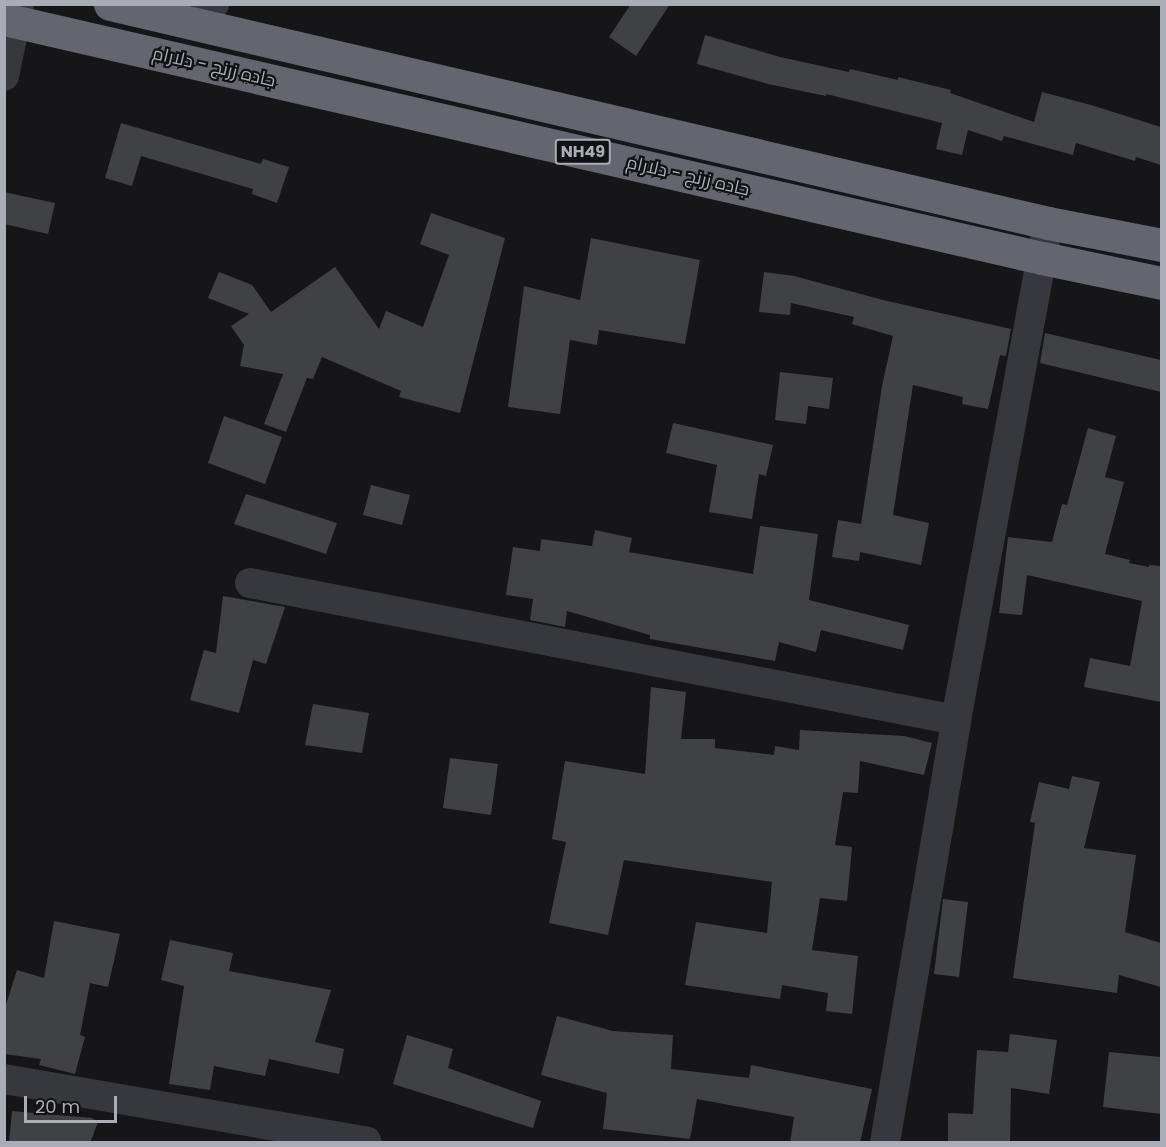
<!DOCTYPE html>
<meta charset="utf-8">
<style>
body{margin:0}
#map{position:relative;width:1166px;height:1147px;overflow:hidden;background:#161618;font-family:Poppins,Cairo,sans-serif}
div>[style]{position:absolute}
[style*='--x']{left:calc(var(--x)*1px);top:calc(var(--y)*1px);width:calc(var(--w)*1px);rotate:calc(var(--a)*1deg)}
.building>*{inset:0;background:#404145}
.minor>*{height:30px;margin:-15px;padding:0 15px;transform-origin:15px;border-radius:15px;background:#37383d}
.highway>*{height:33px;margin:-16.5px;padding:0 16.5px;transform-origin:16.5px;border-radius:16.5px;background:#63666e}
span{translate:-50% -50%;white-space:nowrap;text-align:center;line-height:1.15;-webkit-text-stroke:4.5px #111113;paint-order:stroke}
.shield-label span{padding:2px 4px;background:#111113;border:2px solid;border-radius:4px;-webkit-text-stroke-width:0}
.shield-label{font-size:16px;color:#a8adb8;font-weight:700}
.street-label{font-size:18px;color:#a8adb8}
.frame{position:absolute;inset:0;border:6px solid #a8adb8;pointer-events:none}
.scale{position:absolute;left:24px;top:1096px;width:93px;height:27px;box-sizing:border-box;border:3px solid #a8adb8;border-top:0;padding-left:8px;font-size:18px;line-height:21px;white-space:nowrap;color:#a8adb8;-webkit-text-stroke:4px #111113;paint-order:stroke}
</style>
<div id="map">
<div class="building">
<i style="clip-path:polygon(631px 4px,670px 4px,636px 56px,609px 37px)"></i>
<i style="clip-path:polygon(705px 35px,780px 57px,849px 72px,850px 69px,898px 80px,898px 77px,951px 90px,950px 93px,1034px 122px,1042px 92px,1091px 105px,1161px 127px,1161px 165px,1136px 157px,1135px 161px,1076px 143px,1073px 155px,1004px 136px,1002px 141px,968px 130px,962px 155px,936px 149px,942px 123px,826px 94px,826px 96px,768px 84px,697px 64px)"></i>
<i style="clip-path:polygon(121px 123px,261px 164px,263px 159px,289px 167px,277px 203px,252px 194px,253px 189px,141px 156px,132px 186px,105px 178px)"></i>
<i style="clip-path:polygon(4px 192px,55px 203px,48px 234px,4px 224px)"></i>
<i style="clip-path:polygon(431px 213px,505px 238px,460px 413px,399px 397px,401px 391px,322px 357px,313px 379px,307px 378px,286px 432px,264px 424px,283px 374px,240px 366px,244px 345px,231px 326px,249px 314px,208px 298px,219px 272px,252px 285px,271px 312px,335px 267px,379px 329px,386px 311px,423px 327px,449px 255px,420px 244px)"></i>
<i style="clip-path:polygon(591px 238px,700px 260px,685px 344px,599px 330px,597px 345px,570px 340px,560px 414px,508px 407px,524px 286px,580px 300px)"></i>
<i style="clip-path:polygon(764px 272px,794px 276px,883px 300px,1011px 329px,1006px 356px,1000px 355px,988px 409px,962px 404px,963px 397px,913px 385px,893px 515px,929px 523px,921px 565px,860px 552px,859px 561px,832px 557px,838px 520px,861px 524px,882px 386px,893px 336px,852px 324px,854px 317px,791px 303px,790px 315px,759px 312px)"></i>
<i style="clip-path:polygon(1045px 333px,1161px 360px,1161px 392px,1040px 363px)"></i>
<i style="clip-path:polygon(780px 372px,833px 378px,829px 409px,808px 406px,806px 424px,775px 420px)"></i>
<i style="clip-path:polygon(224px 416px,282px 437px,265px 484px,208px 463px)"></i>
<i style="clip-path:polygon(673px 423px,773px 445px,766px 476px,759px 474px,752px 519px,709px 512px,717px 465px,666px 453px)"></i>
<i style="clip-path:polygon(1088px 428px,1116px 436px,1105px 477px,1124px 482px,1105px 554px,1130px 560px,1129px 563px,1149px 567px,1149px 565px,1161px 566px,1161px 702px,1084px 687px,1090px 658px,1130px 666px,1142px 601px,1027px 575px,1022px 615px,999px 613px,1008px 537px,1052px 542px,1062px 504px,1067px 505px)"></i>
<i style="clip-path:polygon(371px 485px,410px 495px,402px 525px,363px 515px)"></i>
<i style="clip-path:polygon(246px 494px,337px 523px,326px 554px,234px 524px)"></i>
<i style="clip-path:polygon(760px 526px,818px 534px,809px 600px,909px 625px,903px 650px,821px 630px,816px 652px,779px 642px,775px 661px,650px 639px,650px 635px,567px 611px,565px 627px,530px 620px,533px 599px,506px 595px,513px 547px,540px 551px,541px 539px,592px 546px,595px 530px,632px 538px,629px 552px,753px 574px)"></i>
<i style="clip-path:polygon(223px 596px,285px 607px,266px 664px,253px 660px,239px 713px,190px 700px,204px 650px,216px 653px)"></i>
<i style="clip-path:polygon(651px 687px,686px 692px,681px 739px,715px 739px,715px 748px,774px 755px,775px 746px,799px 750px,800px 730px,904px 736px,932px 743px,924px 775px,860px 761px,858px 793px,843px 792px,835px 845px,852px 847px,847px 901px,820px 898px,812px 950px,858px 956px,852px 1014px,826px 1011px,828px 993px,782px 985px,780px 999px,685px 985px,696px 922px,767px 933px,772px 882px,624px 860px,608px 935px,549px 923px,566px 842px,552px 839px,565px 761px,645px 774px)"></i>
<i style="clip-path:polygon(313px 704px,369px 713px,362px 753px,305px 745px)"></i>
<i style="clip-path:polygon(450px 758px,498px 764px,491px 815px,443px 808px)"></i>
<i style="clip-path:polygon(1072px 776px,1100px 782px,1084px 848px,1136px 855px,1125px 932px,1161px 943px,1161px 987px,1119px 975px,1117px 993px,1013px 978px,1035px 823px,1030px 822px,1039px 782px,1069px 789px)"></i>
<i style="clip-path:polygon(943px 899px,968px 902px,959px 977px,934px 974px)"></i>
<i style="clip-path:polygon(54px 921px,120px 934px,108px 987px,90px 983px,80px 1035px,85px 1037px,75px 1074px,39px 1065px,41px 1059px,4px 1054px,4px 1011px,17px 970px,44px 978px)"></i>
<i style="clip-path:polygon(170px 940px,233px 953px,229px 971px,331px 990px,315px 1042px,344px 1049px,339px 1074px,269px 1059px,265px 1076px,214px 1066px,210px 1090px,169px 1084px,184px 986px,161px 980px)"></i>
<i style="clip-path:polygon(557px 1016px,613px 1031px,673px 1035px,671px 1069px,749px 1078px,751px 1065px,872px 1089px,860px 1143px,790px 1143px,794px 1117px,697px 1099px,690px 1139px,603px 1129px,607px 1093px,541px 1075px)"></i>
<i style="clip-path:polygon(1010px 1034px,1057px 1040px,1049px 1094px,1011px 1088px,1010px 1143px,948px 1143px,948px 1113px,973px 1114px,977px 1050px,1008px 1052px)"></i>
<i style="clip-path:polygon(407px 1035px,453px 1049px,448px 1068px,541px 1101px,533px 1128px,393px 1084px)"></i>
<i style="clip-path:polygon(1109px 1052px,1161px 1057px,1161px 1114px,1103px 1107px)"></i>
<i style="clip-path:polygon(12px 1111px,92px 1118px,98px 1122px,90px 1143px,9px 1143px)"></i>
</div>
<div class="minor">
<i style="--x:197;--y:25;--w:27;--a:-51"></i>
<i style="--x:4;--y:76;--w:74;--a:-78.2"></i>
<i style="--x:250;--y:583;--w:719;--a:10.98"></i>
<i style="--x:4;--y:1079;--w:368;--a:9.8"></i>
<i style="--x:885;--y:1142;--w:428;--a:-80.4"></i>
<i style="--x:956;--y:720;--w:505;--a:-79.51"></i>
</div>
<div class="highway">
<i style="--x:110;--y:4;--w:963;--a:13.14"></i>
<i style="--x:1048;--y:223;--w:116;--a:10.9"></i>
<i style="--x:4;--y:19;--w:1065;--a:12.97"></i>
<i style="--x:1042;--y:258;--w:123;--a:11.8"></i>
</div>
<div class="shield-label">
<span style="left:583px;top:152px">NH49</span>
</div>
<div class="street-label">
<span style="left:214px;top:67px;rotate:13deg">جاده زرنج - دلارام</span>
<span style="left:688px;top:176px;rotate:13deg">جاده زرنج - دلارام</span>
</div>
<div class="frame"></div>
<div class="scale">20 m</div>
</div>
